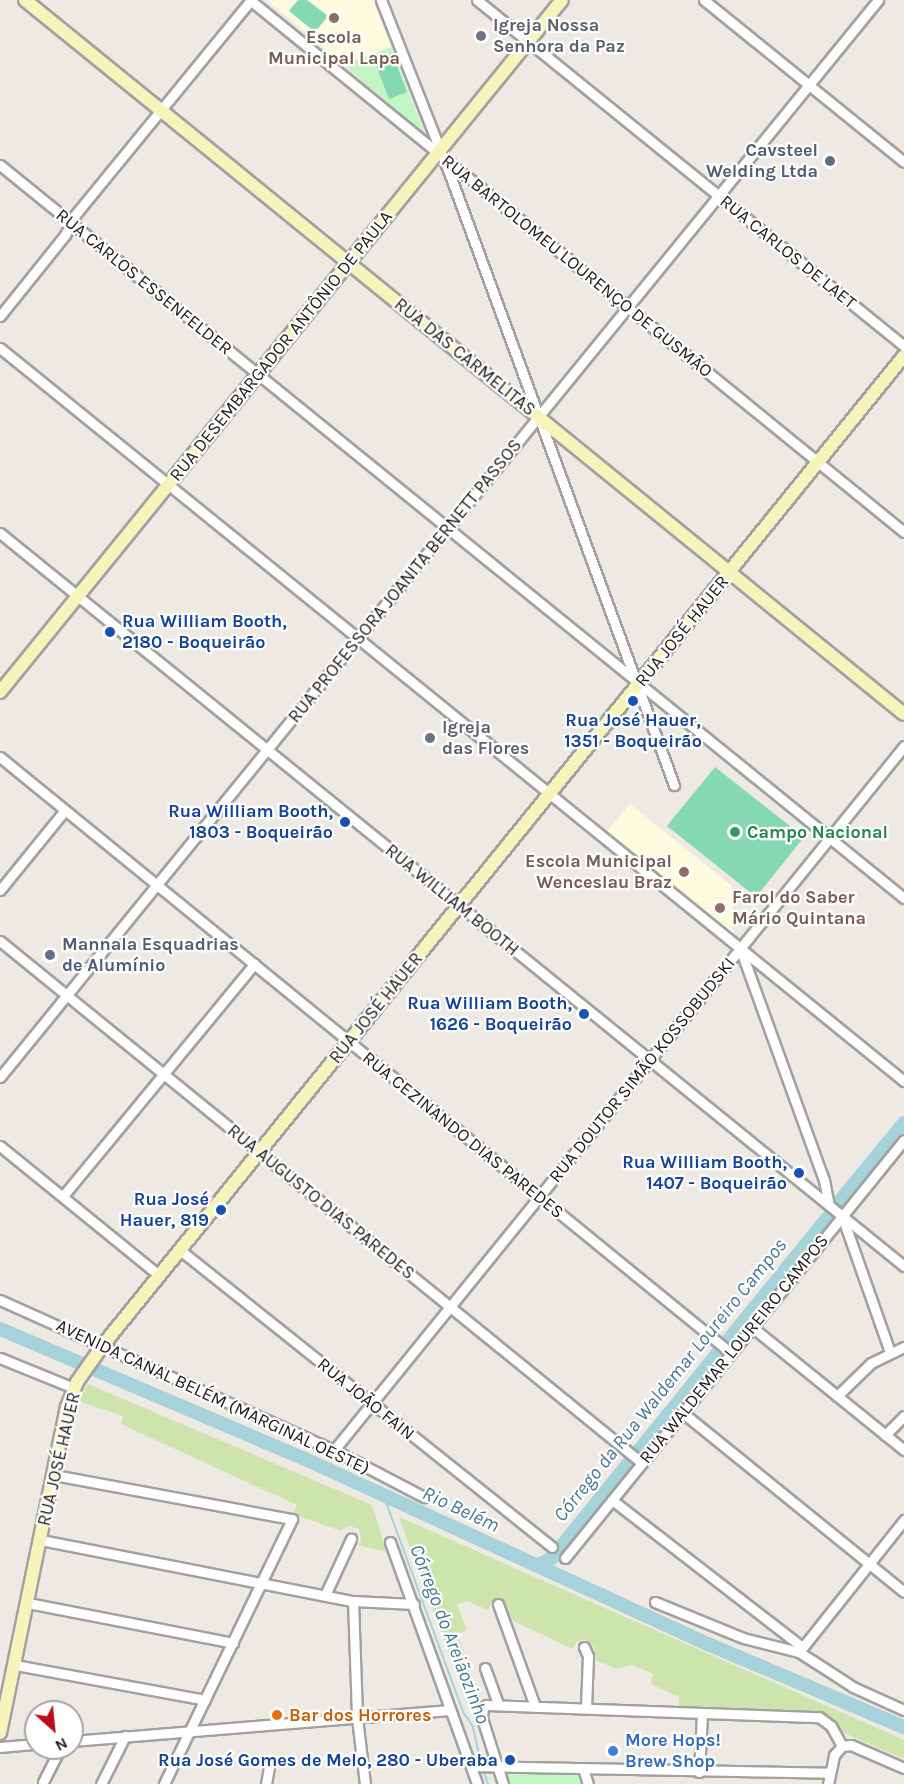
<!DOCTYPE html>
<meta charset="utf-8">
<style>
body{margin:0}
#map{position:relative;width:904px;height:1784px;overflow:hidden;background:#eee9e3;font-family:Karla,sans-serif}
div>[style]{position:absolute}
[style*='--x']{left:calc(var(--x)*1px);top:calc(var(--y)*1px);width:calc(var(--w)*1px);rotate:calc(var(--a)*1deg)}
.education>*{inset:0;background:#fdfbdd}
.grass>*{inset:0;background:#cde5ac}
.park>*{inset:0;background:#c2f6c2}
.pitch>*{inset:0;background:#85d9b2}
.stream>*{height:2px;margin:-1px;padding:0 1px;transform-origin:1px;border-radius:1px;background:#a6d2d9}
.river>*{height:14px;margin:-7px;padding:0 7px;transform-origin:7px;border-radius:7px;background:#a6d2d9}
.roads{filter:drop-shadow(2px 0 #a1a1a1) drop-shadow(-2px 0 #a1a1a1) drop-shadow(0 2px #a1a1a1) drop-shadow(0 -2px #a1a1a1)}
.street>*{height:9px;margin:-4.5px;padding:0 4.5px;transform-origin:4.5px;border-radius:4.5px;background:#fff}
.secondary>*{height:12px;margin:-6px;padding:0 6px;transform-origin:6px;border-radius:6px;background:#f6f4ba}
.dots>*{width:16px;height:16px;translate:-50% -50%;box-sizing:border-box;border:3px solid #fff;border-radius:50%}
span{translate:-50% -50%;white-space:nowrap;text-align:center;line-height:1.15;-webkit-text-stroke:4.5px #fff;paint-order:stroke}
.worship-label{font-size:18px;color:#5b616d;font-weight:700}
.left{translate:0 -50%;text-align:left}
.education-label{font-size:18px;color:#785e54;font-weight:700}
.right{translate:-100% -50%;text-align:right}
.service-label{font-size:18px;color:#4e5e75;font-weight:700}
.street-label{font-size:18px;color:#1d1d1d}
.transit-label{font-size:18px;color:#164399;font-weight:700}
.leisure-label{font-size:18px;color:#27864d;font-weight:700}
.food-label{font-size:18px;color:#c56008;font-weight:700}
.shop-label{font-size:18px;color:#366cbe;font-weight:700}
.water-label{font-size:20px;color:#497798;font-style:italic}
.north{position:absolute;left:24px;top:1700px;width:60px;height:60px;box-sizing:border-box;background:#fff;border:2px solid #a5a5a5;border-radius:50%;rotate:153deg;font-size:16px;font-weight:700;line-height:24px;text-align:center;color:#1d1d1d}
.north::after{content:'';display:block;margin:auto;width:21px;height:27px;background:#bf0b19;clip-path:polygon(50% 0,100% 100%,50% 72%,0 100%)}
</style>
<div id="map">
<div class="education">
<i style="clip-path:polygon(267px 0,373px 0,391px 47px,344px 65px)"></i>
<i style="clip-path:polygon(630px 804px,732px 886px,733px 935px,605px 834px)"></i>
</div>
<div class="grass">
<i style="clip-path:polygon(88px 1384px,372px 1505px,387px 1552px,358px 1545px,361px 1542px,359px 1529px,349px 1526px,341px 1531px,293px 1514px,297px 1505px,121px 1424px,123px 1416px,78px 1401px)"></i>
<i style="clip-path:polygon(399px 1517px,904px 1740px,904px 1759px,842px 1732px,827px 1717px,816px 1713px,679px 1706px,679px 1697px,651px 1684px,653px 1674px,632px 1665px,616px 1669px,596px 1660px,594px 1647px,585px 1639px,576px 1642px,573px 1649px,513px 1621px,504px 1603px,494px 1600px,488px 1610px,467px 1601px,457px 1605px,467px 1630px,458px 1634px,477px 1701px,467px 1703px)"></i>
</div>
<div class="park">
<i style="clip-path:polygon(391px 47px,425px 135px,344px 65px)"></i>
<i style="clip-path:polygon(500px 1768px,580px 1770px,585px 1784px,506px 1784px)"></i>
</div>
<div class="pitch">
<i style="clip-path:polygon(298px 0,307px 0,328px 16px,315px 32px,289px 11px)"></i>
<i style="clip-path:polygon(392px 53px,407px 92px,389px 99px,374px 60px)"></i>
<i style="clip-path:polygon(715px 767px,804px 837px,756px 897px,667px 826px)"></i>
</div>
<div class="stream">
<i style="--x:383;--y:1494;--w:232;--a:69.8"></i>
<i style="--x:463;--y:1712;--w:18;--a:56"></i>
<i style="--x:473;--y:1727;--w:38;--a:78"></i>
<i style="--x:483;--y:1770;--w:15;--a:70"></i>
</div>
<div class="river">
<i style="--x:840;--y:1201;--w:101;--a:-50.6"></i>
<i style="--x:0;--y:1329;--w:329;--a:23.1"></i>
<i style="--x:303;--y:1458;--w:446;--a:24.7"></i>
<i style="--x:708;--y:1644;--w:213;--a:23"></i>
<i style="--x:541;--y:1564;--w:13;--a:-29"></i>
<i style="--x:552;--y:1558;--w:437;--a:-51"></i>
</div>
<div class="roads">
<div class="street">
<i style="--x:250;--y:0;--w:843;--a:39.13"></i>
<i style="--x:381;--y:0;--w:188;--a:68.5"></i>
<i style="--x:450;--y:175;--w:650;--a:69.84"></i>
<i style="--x:477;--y:0;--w:550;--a:39.02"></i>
<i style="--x:704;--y:0;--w:257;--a:39"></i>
<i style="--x:0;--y:165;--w:1164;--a:39.04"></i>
<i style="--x:0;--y:316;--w:104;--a:-51.3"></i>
<i style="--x:65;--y:235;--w:22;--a:-63"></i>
<i style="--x:75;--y:215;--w:278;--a:-50.7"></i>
<i style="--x:0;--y:348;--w:1164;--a:39.04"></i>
<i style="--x:0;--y:533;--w:1164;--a:39.04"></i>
<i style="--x:0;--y:757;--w:943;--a:39.19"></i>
<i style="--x:0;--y:890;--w:103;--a:-50.9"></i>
<i style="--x:0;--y:941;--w:827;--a:39.11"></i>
<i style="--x:741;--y:951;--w:244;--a:70.1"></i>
<i style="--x:824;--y:1180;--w:25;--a:79"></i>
<i style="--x:0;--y:1077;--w:1390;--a:-50.81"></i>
<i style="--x:0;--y:1146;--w:206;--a:39.1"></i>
<i style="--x:63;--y:1196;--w:301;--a:-50.5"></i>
<i style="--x:842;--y:1216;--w:144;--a:70.6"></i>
<i style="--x:180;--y:1250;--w:476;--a:38.6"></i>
<i style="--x:0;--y:1300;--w:366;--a:24.2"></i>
<i style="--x:334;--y:1450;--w:102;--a:27.6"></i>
<i style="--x:752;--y:1327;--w:196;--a:39"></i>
<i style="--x:0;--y:1358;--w:80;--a:22.1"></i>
<i style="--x:837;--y:1396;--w:47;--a:-44.1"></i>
<i style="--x:871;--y:1363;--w:37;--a:-26"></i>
<i style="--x:683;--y:1413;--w:284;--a:39"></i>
<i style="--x:885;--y:1435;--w:27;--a:-45"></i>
<i style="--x:334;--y:1450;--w:906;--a:-51"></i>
<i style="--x:54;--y:1475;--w:242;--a:10.5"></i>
<i style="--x:292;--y:1519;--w:294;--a:115.8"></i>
<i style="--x:612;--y:1500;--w:240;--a:37.7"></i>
<i style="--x:41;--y:1540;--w:318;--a:11.1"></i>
<i style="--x:353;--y:1601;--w:61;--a:2.8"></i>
<i style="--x:390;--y:1542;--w:257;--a:70.2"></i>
<i style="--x:565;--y:1558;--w:538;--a:-50.96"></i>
<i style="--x:326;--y:1593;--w:60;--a:-65.2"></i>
<i style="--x:353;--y:1601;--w:117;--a:88"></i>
<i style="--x:357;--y:1718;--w:66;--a:83.1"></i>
<i style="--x:655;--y:1602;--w:95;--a:22.2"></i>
<i style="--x:743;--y:1638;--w:58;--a:14"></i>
<i style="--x:799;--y:1652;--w:64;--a:32.9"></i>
<i style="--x:853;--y:1687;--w:56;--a:24.3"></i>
<i style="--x:28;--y:1603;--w:209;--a:11"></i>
<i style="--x:498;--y:1604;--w:109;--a:70.1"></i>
<i style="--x:584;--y:1647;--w:10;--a:66"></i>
<i style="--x:588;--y:1656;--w:51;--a:92.2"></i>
<i style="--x:799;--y:1652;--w:169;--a:-51.5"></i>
<i style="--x:15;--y:1665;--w:193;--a:10.4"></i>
<i style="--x:485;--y:1668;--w:38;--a:70"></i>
<i style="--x:72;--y:1741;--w:379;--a:-4.7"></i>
<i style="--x:842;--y:1746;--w:9;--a:-6"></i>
<i style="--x:851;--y:1745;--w:58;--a:23.5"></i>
<i style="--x:0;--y:1747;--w:36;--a:-5"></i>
<i style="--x:471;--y:1766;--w:358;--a:1.1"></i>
<i style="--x:583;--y:1768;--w:17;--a:73"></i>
<i style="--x:699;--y:1772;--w:58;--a:-87"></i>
<i style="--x:43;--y:1782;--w:38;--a:-63"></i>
<i style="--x:101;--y:1784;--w:54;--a:-63.4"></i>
<i style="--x:266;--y:1784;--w:17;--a:-80"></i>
<i style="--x:503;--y:1784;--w:69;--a:-107.7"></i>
<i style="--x:482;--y:1718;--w:11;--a:-85"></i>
<i style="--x:483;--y:1707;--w:4;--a:-27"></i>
<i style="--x:487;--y:1705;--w:332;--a:2.1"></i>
<i style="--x:819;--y:1717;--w:15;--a:37"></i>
<i style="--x:831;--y:1726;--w:23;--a:61"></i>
<i style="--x:828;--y:1784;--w:30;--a:-78"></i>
<i style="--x:834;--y:1755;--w:12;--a:-48"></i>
</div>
<div class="secondary">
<i style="--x:25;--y:0;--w:1132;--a:39.09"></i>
<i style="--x:0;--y:692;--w:891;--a:-50.92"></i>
<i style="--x:0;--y:1733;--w:333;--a:-78.4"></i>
<i style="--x:67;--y:1407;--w:27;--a:-68"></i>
<i style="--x:77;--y:1382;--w:45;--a:-54.9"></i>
<i style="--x:103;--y:1345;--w:1273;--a:-51"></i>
</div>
</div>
<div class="dots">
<i style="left:334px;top:18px;background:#8d6e63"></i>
<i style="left:481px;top:36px;background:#6b7280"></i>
<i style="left:830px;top:161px;background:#5c6f8a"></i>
<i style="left:110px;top:632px;background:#1a4fb4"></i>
<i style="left:633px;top:701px;background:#1a4fb4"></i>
<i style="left:430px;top:738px;background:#6b7280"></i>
<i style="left:345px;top:822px;background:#1a4fb4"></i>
<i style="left:735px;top:832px;background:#2e9e5b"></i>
<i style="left:684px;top:872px;background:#8d6e63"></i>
<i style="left:720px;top:908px;background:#8d6e63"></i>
<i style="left:50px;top:955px;background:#5c6f8a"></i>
<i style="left:584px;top:1014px;background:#1a4fb4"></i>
<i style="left:799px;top:1173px;background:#1a4fb4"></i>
<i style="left:221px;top:1210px;background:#1a4fb4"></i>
<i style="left:277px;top:1715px;background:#e8710a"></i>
<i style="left:613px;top:1751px;background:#3f7fe0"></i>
<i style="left:510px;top:1760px;background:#1a4fb4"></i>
</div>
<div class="worship-label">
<span class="left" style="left:493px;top:36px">Igreja Nossa<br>Senhora da Paz</span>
<span class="left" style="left:442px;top:738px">Igreja<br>das Flores</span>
</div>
<div class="education-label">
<span style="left:334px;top:48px">Escola<br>Municipal Lapa</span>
<span class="right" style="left:672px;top:872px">Escola Municipal<br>Wenceslau Braz</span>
<span class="left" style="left:732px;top:908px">Farol do Saber<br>Mário Quintana</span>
</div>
<div class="service-label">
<span class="right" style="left:818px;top:161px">Cavsteel<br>Welding Ltda</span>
<span class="left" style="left:62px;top:955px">Mannala Esquadrias<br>de Alumínio</span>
</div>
<div class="street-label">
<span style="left:788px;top:252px;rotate:39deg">RUA CARLOS DE LAET</span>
<span style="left:577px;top:266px;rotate:39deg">RUA BARTOLOMEU LOURENÇO DE GUSMÃO</span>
<span style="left:144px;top:282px;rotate:39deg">RUA CARLOS ESSENFELDER</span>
<span style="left:281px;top:346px;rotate:-51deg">RUA DESEMBARGADOR ANTÔNIO DE PAULA</span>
<span style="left:465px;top:357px;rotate:39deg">RUA DAS CARMELITAS</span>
<span style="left:405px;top:581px;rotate:-51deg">RUA PROFESSORA JOANITA BERNETT PASSOS</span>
<span style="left:682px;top:631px;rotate:-51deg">RUA JOSÉ HAUER</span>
<span style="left:452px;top:900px;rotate:39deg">RUA WILLIAM BOOTH</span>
<span style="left:376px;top:1008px;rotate:-51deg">RUA JOSÉ HAUER</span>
<span style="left:642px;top:1070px;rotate:-51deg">RUA DOUTOR SIMÃO KOSSOBUDSKI</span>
<span style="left:463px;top:1135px;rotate:39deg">RUA CEZINANDO DIAS PAREDES</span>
<span style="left:321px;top:1202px;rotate:39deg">RUA AUGUSTO DIAS PAREDES</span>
<span style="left:734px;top:1349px;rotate:-51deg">RUA WALDEMAR LOUREIRO CAMPOS</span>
<span style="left:213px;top:1397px;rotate:25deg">AVENIDA CANAL BELÉM (MARGINAL OESTE)</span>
<span style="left:366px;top:1399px;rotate:39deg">RUA JOÃO FAIN</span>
<span style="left:59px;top:1459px;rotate:-77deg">RUA JOSÉ HAUER</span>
</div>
<div class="transit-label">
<span class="left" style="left:122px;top:632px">Rua William Booth,<br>2180 - Boqueirão</span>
<span style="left:633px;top:731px">Rua José Hauer,<br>1351 - Boqueirão</span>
<span class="right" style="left:333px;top:822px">Rua William Booth,<br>1803 - Boqueirão</span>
<span class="right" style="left:572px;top:1014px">Rua William Booth,<br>1626 - Boqueirão</span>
<span class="right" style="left:787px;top:1173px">Rua William Booth,<br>1407 - Boqueirão</span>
<span class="right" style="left:209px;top:1210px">Rua José<br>Hauer, 819</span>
<span class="right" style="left:498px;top:1760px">Rua José Gomes de Melo, 280 - Uberaba</span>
</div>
<div class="leisure-label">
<span class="left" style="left:747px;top:832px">Campo Nacional</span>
</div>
<div class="food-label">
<span class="left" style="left:289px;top:1715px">Bar dos Horrores</span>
</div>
<div class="shop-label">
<span class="left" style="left:625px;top:1751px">More Hops!<br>Brew Shop</span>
</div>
<div class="water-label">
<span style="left:670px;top:1380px;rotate:-51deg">Córrego da Rua Waldemar Loureiro Campos</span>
<span style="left:461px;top:1509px;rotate:25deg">Rio Belém</span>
<span style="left:450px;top:1634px;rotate:69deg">Córrego do Areiãozinho</span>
</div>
<div class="north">N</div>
</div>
